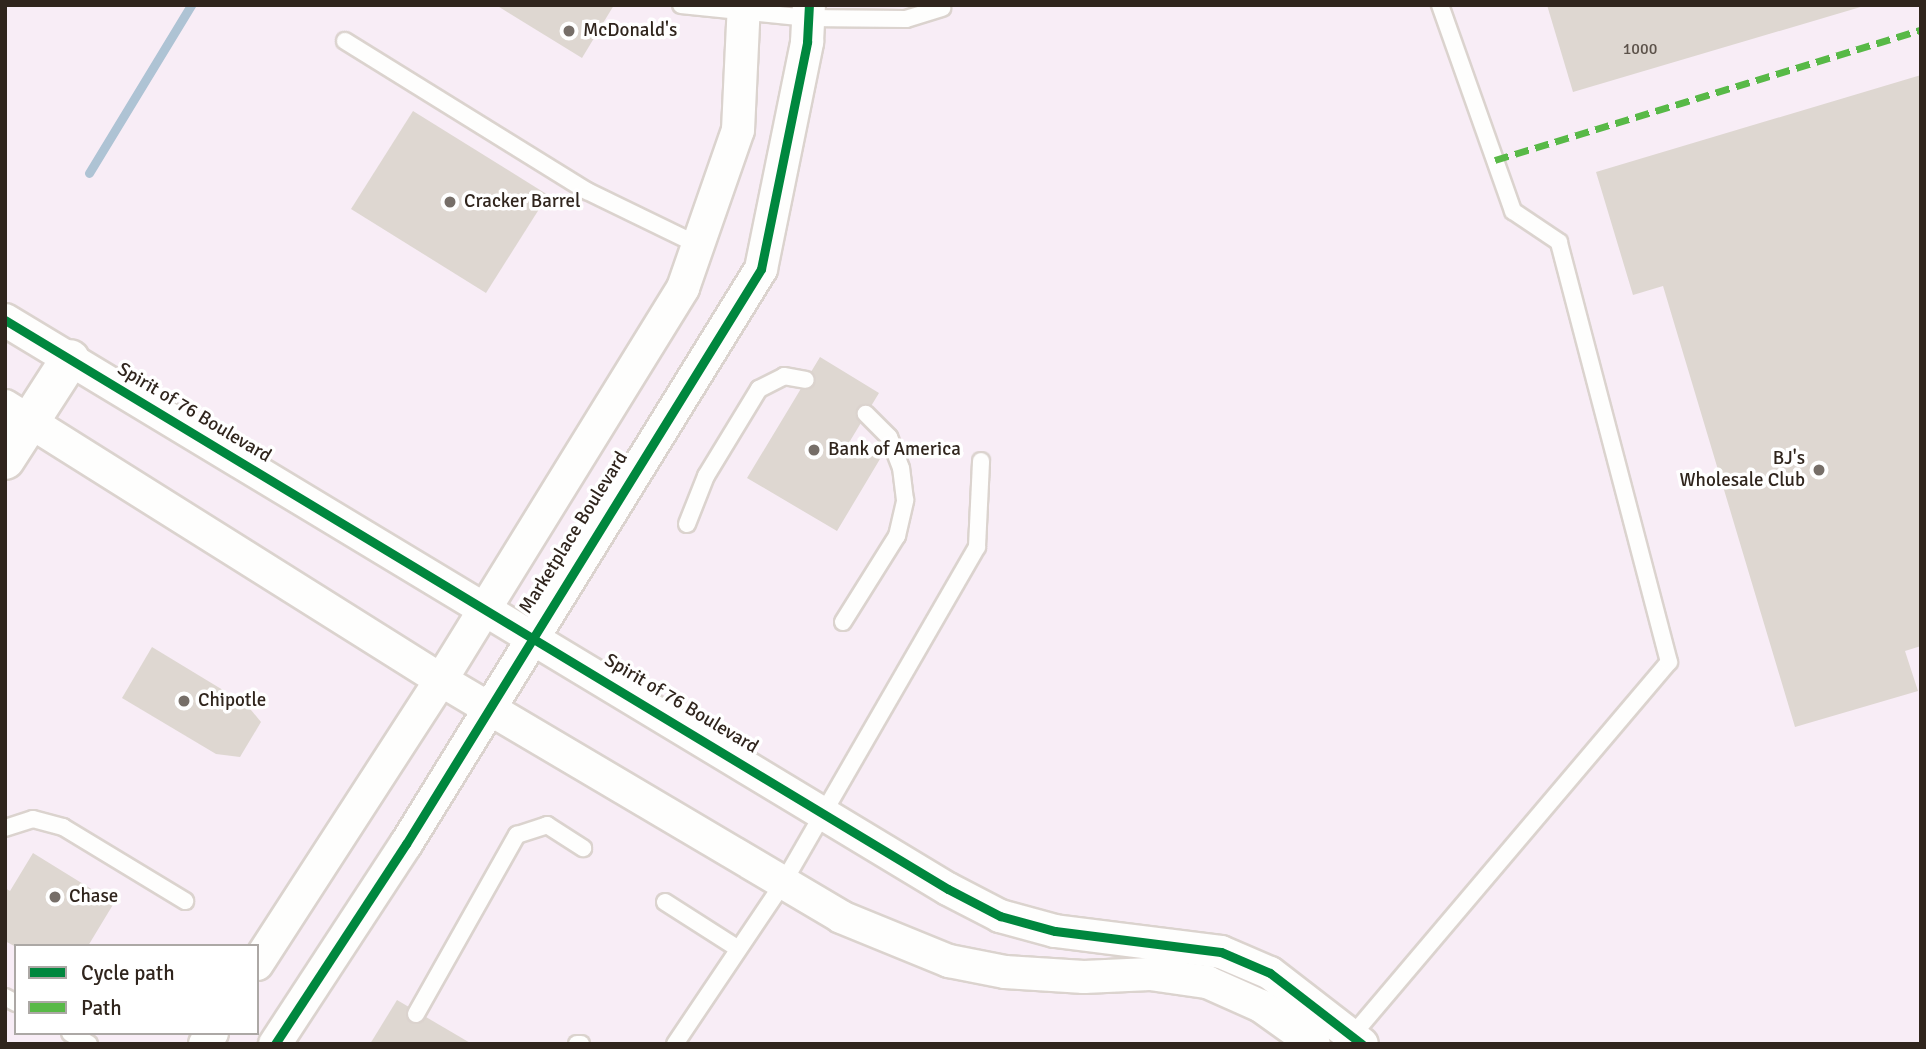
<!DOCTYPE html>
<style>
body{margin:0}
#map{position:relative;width:1926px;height:1049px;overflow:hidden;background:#f9f6f3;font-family:Signika,sans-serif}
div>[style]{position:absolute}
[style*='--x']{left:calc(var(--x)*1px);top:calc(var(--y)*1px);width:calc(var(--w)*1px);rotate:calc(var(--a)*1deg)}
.commercial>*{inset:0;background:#f8edf6}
.stream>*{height:9px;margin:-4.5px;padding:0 4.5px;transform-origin:4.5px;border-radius:4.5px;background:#aec3d4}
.building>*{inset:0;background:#ded7d1}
.roads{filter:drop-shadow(2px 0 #dbd3ce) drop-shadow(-2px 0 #dbd3ce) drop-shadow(0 2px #dbd3ce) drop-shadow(0 -2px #dbd3ce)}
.service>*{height:16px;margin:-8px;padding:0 8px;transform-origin:8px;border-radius:8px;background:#fefefd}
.minor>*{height:32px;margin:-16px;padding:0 16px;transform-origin:16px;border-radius:16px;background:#fefefd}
.trunk>*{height:38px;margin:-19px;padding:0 19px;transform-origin:19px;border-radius:19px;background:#fefefd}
.quiet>*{height:7px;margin-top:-3.5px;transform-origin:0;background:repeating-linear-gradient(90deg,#58b947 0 14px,transparent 0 21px)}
.cycleway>*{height:9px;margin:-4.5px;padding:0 4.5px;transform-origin:4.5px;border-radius:4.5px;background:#00873e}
.dots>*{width:19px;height:19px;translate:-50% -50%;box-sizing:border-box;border:4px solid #fff;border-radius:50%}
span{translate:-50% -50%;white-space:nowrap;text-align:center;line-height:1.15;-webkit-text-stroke:7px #fff;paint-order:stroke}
.number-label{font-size:16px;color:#5c524a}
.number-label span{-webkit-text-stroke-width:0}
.poi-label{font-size:19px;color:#30251d}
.left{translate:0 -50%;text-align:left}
.right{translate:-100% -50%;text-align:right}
.street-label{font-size:19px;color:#30251d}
.frame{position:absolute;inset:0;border:7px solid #30251d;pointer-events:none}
.legend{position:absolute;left:14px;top:944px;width:245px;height:91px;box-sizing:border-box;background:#fff;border:2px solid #aca8a5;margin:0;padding:9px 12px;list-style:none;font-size:21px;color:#30251d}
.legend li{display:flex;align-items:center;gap:14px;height:35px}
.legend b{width:35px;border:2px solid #aca8a5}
</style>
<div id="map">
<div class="commercial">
<i style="clip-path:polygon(evenodd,5px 5px,1921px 5px,1921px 1044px,5px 1044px,5px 5px,16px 946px,257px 946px,257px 1033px,16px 1033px,16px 946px)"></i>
</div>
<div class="stream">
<i style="--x:89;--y:173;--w:197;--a:-58.7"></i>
</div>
<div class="building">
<i style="clip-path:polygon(496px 5px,614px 5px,582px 58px)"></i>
<i style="clip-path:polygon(1547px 5px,1863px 5px,1864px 6px,1573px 92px)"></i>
<i style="clip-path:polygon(1921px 75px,1921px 646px,1905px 651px,1918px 691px,1795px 727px,1663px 286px,1633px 295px,1596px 172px)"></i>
<i style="clip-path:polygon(413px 111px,548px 195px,486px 293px,351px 209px)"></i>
<i style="clip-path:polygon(820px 357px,879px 393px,850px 441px,880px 459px,837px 531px,747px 478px)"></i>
<i style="clip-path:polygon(152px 647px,246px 704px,261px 722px,240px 757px,216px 754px,122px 698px)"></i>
<i style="clip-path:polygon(33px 853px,114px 903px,88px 946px,16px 947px,5px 941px,5px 888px,10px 891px)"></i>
<i style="clip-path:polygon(397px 1000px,472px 1044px,370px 1044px)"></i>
</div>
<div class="roads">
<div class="service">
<i style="--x:681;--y:5;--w:128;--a:5.8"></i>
<i style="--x:808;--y:18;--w:98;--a:0.6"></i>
<i style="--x:906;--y:19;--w:38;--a:-17"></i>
<i style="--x:345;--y:41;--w:285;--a:31.8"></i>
<i style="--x:587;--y:191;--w:123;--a:25.9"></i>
<i style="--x:687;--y:524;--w:52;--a:-68.4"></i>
<i style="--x:706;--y:476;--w:102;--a:-58.7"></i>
<i style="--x:759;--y:389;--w:28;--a:-27"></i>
<i style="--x:784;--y:376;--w:22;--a:10"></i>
<i style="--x:843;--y:622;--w:102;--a:-57.9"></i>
<i style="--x:897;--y:536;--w:37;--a:-77"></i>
<i style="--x:905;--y:500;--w:32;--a:-97"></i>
<i style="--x:901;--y:468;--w:33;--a:-111"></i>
<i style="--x:889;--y:437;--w:33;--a:-135"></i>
<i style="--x:5;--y:828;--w:29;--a:-18"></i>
<i style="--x:33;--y:819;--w:31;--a:15"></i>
<i style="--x:63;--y:827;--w:143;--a:31.2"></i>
<i style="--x:665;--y:902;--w:85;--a:32.6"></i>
<i style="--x:5;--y:997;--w:13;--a:29"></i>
<i style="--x:416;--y:1014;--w:206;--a:-60.6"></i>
<i style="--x:517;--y:835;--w:32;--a:-18"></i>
<i style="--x:547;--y:825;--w:43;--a:32.6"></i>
<i style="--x:70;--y:1033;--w:22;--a:30"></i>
<i style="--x:1350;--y:1038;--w:493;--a:-49.7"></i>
<i style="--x:1669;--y:662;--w:434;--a:-104.7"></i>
<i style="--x:1559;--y:242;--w:55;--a:-146"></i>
<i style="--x:1513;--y:211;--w:219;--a:-109.5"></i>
<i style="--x:577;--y:1044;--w:4;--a:0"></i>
<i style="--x:675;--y:1044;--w:194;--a:-56.1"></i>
<i style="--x:783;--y:883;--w:388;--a:-60"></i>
<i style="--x:977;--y:547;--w:86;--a:-87.3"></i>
</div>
<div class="minor">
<i style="--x:5;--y:320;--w:1101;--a:31.11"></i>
<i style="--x:948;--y:889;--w:59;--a:27.4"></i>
<i style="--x:1000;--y:916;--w:57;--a:15.3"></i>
<i style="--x:1055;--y:931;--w:167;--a:7.2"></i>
<i style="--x:1221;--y:952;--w:53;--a:23.2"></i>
<i style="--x:1270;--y:973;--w:116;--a:37.7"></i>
<i style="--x:5;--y:406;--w:515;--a:32.15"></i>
<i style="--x:441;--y:680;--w:465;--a:30.6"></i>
<i style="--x:841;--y:917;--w:117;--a:22.2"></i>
<i style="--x:949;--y:961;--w:57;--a:11.1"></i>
<i style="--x:1005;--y:972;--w:79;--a:3.6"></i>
<i style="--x:1084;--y:977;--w:66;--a:-2.6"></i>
<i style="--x:1150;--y:974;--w:58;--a:8"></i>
<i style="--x:1207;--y:982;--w:59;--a:24"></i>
<i style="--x:1261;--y:1006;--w:65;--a:35.6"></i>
<i style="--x:257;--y:964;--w:338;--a:-57.1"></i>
<i style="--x:441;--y:680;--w:461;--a:-58.3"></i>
<i style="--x:683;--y:288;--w:167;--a:-70.8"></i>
<i style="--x:738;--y:130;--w:125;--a:-87.3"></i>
<i style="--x:205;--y:1044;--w:13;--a:-58"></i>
<i style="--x:275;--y:1044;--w:239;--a:-56.8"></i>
<i style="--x:406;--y:844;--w:676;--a:-58.31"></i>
<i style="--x:761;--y:269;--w:232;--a:-78.5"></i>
<i style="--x:807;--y:42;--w:37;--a:-87"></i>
</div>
<div class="trunk">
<i style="--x:5;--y:460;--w:120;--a:-57.2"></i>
</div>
</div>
<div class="quiet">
<i style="--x:1495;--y:160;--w:445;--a:-17"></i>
</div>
<div class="cycleway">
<i style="--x:5;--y:320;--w:1101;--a:31.11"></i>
<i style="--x:948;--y:889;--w:59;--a:27.4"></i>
<i style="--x:1000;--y:916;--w:57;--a:15.3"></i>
<i style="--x:1055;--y:931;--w:167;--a:7.2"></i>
<i style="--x:1221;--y:952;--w:53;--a:23.2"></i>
<i style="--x:1270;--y:973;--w:116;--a:37.7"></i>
<i style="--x:275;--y:1044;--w:239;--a:-56.8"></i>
<i style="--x:406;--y:844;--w:676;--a:-58.31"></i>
<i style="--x:761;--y:269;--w:232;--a:-78.5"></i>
<i style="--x:807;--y:42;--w:37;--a:-87"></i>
</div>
<div class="dots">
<i style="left:569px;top:31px;background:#766e68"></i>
<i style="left:450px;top:202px;background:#766e68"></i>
<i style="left:814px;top:450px;background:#766e68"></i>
<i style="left:1819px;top:470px;background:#766e68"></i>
<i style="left:184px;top:701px;background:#766e68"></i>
<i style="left:55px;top:897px;background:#766e68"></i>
</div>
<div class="number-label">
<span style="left:1640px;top:49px">1000</span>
</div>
<div class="poi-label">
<span class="left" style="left:583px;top:31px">McDonald's</span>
<span class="left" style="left:464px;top:202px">Cracker Barrel</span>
<span class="left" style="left:828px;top:450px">Bank of America</span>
<span class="right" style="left:1805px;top:470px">BJ's<br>Wholesale Club</span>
<span class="left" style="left:198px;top:701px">Chipotle</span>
<span class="left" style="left:69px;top:897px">Chase</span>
</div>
<div class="street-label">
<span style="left:194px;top:413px;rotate:31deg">Spirit of 76 Boulevard</span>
<span style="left:574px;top:533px;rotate:-58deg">Marketplace Boulevard</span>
<span style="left:681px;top:704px;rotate:31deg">Spirit of 76 Boulevard</span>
</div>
<div class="frame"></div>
<ul class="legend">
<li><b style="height:9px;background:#00873e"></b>Cycle path</li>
<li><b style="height:9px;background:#58b947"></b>Path</li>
</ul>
</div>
